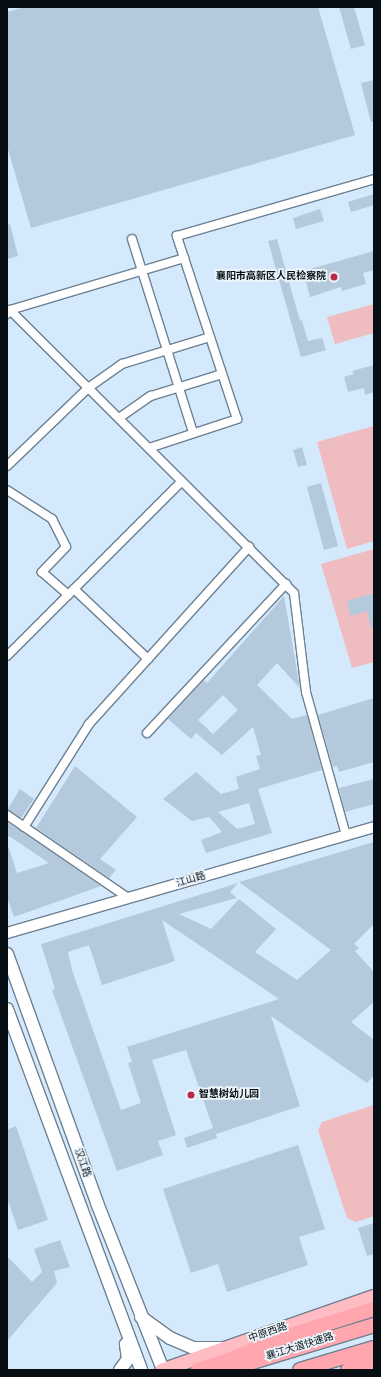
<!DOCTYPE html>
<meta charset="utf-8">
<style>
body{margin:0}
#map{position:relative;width:381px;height:1377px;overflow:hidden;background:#d4e9fc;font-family:Rubik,"Noto Sans SC",sans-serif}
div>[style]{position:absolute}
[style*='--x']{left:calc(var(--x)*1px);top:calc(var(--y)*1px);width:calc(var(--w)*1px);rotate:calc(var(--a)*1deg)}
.green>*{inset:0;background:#efbcbf}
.building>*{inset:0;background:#b4c9db}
.roads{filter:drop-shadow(1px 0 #6d8192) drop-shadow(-1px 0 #6d8192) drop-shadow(0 1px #6d8192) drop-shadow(0 -1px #6d8192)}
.minor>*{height:8px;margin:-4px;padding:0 4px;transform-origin:4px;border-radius:4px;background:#fff}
.tertiary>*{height:10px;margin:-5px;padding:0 5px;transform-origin:5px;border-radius:5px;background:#fff}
.secondary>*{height:12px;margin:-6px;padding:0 6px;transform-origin:6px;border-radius:6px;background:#fff}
.primary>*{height:13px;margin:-6.5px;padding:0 6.5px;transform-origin:6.5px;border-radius:6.5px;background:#ffbcc2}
.trunk>*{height:14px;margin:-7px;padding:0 7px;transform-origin:7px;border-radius:7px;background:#ffa6ae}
.dots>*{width:11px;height:11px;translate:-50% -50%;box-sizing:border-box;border:2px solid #ecf5fc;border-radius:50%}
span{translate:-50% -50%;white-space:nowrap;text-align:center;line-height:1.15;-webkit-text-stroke:3.5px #ecf5fc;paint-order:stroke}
.poi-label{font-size:10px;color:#070f15;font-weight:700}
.right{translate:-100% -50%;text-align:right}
.left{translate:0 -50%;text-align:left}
.street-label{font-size:10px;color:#070f15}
.frame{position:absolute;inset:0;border:8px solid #070f15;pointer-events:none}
</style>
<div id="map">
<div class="green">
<i style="clip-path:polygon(374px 304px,374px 333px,335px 344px,327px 317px)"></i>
<i style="clip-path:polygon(374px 426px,374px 541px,347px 549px,317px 442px)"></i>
<i style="clip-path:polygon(374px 549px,374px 662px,352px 668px,321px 564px)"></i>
<i style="clip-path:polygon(374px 1105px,374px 1216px,356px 1222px,347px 1218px,318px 1130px,322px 1122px)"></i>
</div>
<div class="building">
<i style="clip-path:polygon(25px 7px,318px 7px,355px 135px,31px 228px,7px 146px,7px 12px)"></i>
<i style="clip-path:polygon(339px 7px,354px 7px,365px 45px,351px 49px)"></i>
<i style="clip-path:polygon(374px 80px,374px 121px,371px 122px,361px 83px)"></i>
<i style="clip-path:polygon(374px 194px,374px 205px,351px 212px,348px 202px)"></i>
<i style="clip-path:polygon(320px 209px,324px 221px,296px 229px,293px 218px)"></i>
<i style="clip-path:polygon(10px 224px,18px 256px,7px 259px,7px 225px)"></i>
<i style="clip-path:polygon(277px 239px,300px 321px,302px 320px,308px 341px,322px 338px,326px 350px,301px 357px,268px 241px)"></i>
<i style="clip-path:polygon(374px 251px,374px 270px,363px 273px,366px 284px,342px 291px,341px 287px,310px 297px,303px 271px)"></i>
<i style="clip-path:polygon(374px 365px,374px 392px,365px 395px,364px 388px,348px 392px,344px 377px,354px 374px,352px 371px)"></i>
<i style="clip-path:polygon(302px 447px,307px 465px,298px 467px,293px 450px)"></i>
<i style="clip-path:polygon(321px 483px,338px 546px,324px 550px,307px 487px)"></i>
<i style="clip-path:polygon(374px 593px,374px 628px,371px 628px,367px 611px,351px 616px,347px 601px)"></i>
<i style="clip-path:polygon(evenodd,284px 596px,300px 688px,277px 663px,257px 685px,292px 719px,307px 715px,322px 770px,258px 789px,272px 833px,206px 853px,201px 840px,222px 832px,209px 817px,192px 821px,163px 799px,196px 772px,221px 794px,239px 789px,236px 777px,260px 769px,256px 756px,261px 755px,253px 727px,222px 755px,196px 733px,191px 739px,168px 719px,204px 680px,207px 683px,284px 596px,223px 695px,238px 710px,213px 734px,198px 720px,223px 695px,284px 596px,249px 803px,255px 824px,237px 829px,218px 812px,249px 803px)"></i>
<i style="clip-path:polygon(374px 698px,374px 762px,339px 772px,337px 766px,333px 767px,318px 715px)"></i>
<i style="clip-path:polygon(75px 766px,137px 817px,100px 859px,116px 870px,109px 878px,36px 828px)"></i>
<i style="clip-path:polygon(374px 779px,374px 804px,345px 812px,339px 788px)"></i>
<i style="clip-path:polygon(20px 789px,34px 799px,21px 818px,7px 810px)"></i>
<i style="clip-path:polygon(7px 822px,21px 831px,101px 886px,14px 917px,7px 897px,7px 848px,9px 848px,17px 873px,49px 863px,9px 836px,7px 840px)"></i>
<i style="clip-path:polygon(evenodd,374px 842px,374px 924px,354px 944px,359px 948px,355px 951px,374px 972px,374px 1002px,351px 1022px,374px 1040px,374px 1075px,367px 1083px,271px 1016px,300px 1106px,216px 1134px,217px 1138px,187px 1148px,184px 1138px,213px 1128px,186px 1050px,152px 1060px,176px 1135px,158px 1141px,163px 1155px,117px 1171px,52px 990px,55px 989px,41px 944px,238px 883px,230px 892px,237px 898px,179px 914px,211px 929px,239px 899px,276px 929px,255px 952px,297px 980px,331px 950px,239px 882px,374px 842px,162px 920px,279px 999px,127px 1047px,132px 1062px,128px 1063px,141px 1103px,121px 1110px,72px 970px,68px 952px,89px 945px,102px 985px,175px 961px,162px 920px)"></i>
<i style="clip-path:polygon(16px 1126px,48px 1220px,18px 1230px,7px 1198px,7px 1130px)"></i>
<i style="clip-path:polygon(298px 1145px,325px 1229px,299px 1237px,308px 1265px,227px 1292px,218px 1264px,191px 1273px,163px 1189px)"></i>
<i style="clip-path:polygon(374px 1223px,374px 1254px,367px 1256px,358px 1228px)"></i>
<i style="clip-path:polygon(60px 1240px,70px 1267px,54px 1271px,57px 1283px,7px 1341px,7px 1256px,32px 1282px,42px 1272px,34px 1249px)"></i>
</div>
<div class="roads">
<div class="minor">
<i style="--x:132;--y:239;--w:203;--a:72.5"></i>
<i style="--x:10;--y:310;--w:182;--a:-16.6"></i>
<i style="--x:7;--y:314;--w:5;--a:-53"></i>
<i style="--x:10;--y:310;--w:401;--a:44.9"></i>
<i style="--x:294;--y:593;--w:100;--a:83.1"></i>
<i style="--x:306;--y:692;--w:148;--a:74.4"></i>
<i style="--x:119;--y:418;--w:39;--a:-35"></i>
<i style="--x:151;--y:396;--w:74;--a:-17.2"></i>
<i style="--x:149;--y:448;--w:93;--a:-18.2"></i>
<i style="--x:237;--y:419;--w:193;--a:-108.2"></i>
<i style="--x:177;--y:236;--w:205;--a:-16.1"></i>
<i style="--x:7;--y:466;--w:112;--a:-43.9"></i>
<i style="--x:88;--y:388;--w:42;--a:-35.2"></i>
<i style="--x:122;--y:364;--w:92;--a:-17.1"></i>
<i style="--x:7;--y:490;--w:54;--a:32.8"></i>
<i style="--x:52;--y:519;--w:31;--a:63"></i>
<i style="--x:66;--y:547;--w:35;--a:134"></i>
<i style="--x:42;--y:572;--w:35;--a:41"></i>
<i style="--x:74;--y:589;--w:102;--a:43.4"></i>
<i style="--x:7;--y:656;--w:247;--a:-45"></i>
<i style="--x:147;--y:733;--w:204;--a:-47"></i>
<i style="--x:7;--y:815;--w:147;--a:34.4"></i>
<i style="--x:24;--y:827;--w:122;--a:-57.7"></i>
<i style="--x:89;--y:724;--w:239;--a:-47.9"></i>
</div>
<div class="tertiary">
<i style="--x:7;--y:933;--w:382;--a:-16.1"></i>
</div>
<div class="secondary">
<i style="--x:7;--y:954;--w:265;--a:70.1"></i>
<i style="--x:97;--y:1203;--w:180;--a:68.4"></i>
<i style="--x:7;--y:1009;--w:385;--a:69.6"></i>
<i style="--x:141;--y:1317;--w:36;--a:36"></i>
<i style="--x:170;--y:1338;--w:26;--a:23"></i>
<i style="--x:194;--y:1348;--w:28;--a:0"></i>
<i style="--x:120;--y:1370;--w:14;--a:-54"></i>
<i style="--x:128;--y:1359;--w:15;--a:-98"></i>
</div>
<div class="primary">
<i style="--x:161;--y:1370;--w:225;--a:-19.2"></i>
</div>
<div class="trunk">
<i style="--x:198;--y:1370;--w:33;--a:-18"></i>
<i style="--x:229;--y:1360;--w:50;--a:-23.5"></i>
<i style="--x:275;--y:1340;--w:104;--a:-17.4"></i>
<i style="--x:226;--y:1370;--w:155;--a:-16.9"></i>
<i style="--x:300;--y:1370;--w:77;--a:-16.6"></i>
<i style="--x:348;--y:1370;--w:27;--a:-17"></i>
</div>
</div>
<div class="dots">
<i style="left:334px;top:277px;background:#ba2947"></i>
<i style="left:191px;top:1095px;background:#ba2947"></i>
</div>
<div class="poi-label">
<span class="right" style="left:326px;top:277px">襄阳市高新区人民检察院</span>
<span class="left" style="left:199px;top:1095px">智慧树幼儿园</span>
</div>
<div class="street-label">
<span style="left:191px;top:880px;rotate:-16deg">江山路</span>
<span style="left:82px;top:1163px;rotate:70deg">汉江路</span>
<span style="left:268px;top:1333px;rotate:-19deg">中原西路</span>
<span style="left:300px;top:1347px;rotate:-17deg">襄江大道快速路</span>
</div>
<div class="frame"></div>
</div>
